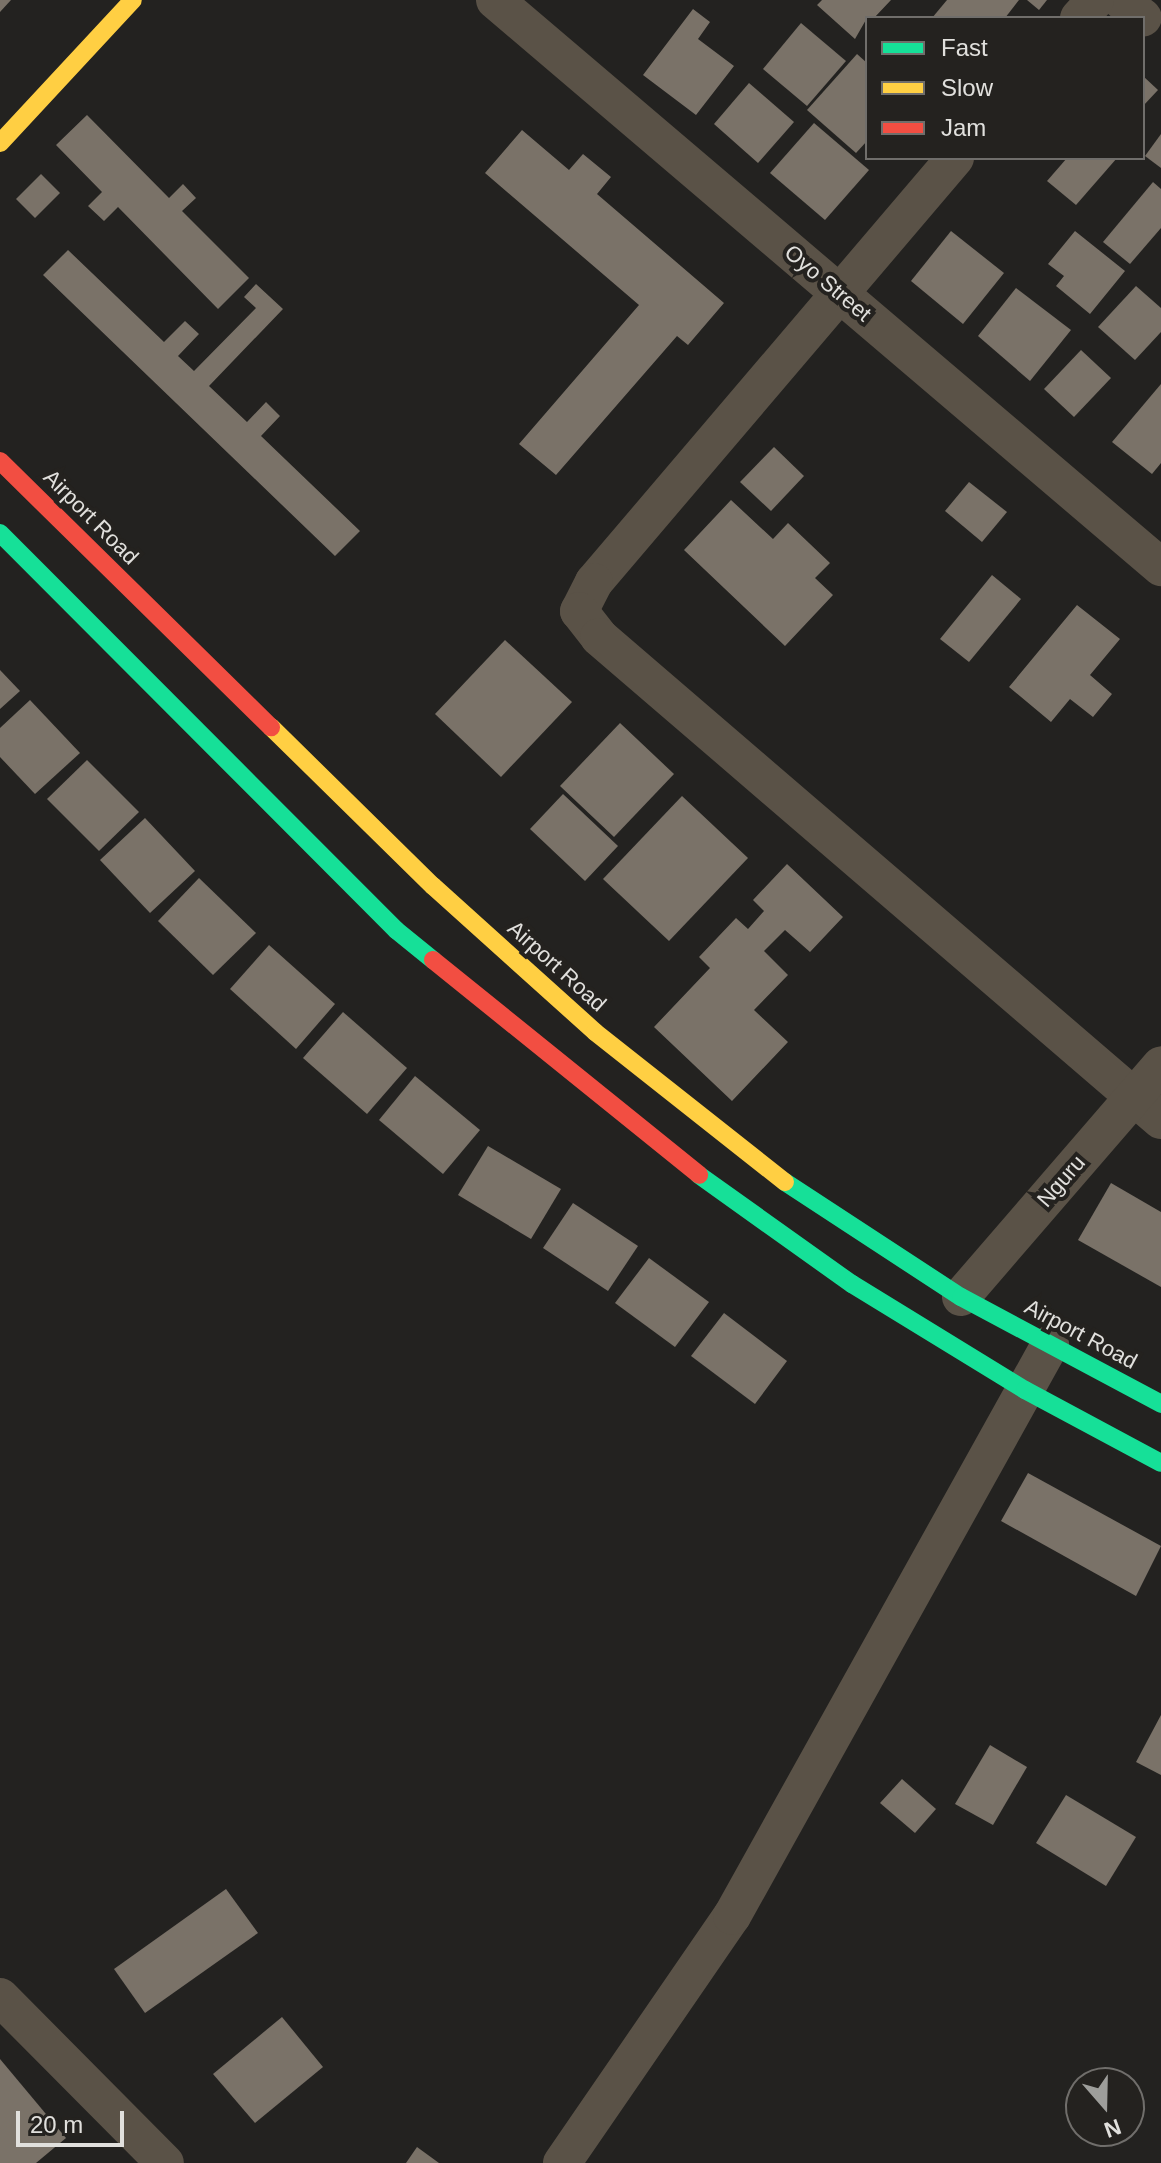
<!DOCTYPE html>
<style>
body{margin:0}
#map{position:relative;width:1161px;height:2163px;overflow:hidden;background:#232220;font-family:Helvetica,sans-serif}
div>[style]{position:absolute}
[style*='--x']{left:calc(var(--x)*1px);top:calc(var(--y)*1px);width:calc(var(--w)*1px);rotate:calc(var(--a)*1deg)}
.building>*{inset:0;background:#7a7268}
.street>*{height:38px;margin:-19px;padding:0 19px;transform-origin:19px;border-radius:19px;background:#5a5247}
.fast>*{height:18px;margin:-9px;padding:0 9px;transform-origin:9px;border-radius:9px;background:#16e098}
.slow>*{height:18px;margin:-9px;padding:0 9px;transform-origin:9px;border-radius:9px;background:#ffcf43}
.jam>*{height:18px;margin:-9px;padding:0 9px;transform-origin:9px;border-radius:9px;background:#f24e42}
span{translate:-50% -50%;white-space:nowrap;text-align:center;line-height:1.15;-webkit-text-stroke:8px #24221f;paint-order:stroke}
.street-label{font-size:22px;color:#e1e0dd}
.legend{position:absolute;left:865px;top:16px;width:280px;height:144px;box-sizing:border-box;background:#24221f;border:2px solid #706e6b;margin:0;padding:10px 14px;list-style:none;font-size:24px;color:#e1e0dd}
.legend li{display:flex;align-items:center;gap:16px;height:40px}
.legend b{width:40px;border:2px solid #706e6b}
.north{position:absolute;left:1065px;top:2067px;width:80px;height:80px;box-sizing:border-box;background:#24221f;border:2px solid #706e6b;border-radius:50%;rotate:160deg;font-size:22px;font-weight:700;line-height:32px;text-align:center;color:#e1e0dd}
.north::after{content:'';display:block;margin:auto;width:28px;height:36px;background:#9e9e9b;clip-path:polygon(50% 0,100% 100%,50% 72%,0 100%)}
.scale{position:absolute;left:16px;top:2111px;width:108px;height:36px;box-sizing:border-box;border:4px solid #e1e0dd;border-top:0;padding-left:10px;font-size:24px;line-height:28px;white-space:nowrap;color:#e1e0dd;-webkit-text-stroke:6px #24221f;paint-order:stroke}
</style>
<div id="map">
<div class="building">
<i style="clip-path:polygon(0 0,11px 0,0 12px)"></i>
<i style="clip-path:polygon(822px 0,891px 0,874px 18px,867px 18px,855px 39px,817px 5px)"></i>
<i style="clip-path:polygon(947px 0,1019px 0,1005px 18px,932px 18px)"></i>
<i style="clip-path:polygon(1027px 0,1047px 0,1039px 10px)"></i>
<i style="clip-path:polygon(693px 9px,710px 22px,698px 39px,734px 66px,696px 115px,643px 75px)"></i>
<i style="clip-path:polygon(801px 23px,846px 61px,807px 106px,763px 69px)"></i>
<i style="clip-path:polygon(857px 54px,867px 63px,867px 141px,856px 153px,807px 110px)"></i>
<i style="clip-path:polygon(1143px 76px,1158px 90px,1143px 106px)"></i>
<i style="clip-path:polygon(749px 83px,794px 122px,758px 163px,714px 124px)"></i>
<i style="clip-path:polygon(87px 115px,169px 198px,183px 184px,196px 198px,182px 211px,249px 278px,218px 309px,118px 207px,104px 221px,88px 206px,102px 192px,56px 145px)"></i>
<i style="clip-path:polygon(814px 123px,869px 170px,825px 220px,770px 173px)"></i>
<i style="clip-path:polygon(522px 130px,569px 170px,583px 154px,611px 177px,597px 194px,724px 303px,688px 345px,677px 336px,556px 475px,519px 444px,639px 305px,485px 173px)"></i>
<i style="clip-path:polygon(1161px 134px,1161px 168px,1145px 156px)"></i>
<i style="clip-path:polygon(1067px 158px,1117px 158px,1076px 205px,1047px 181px)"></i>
<i style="clip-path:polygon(41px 174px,60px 193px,35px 218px,16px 199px)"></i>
<i style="clip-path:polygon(1153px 182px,1161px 189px,1161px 228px,1130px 264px,1103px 242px)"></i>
<i style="clip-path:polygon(951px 231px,1004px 273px,963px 324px,911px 281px)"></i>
<i style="clip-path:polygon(1075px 231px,1125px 271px,1090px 314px,1056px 286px,1064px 276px,1048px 264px)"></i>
<i style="clip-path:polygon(68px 250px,164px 342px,185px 321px,199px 334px,178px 356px,194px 371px,256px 308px,244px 297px,256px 284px,283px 309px,209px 386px,247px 422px,266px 402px,280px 416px,261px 436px,360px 531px,335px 556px,43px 275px)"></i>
<i style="clip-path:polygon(1136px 286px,1161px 308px,1161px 332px,1135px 360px,1098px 327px)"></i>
<i style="clip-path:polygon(1016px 288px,1071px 330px,1030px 381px,978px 336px)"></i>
<i style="clip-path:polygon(1081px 350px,1111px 378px,1074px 417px,1044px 389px)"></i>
<i style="clip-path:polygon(1161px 384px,1161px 463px,1152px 474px,1112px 442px)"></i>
<i style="clip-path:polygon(774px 447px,804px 476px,771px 511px,740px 482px)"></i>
<i style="clip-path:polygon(969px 482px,1007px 512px,982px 542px,945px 511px)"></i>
<i style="clip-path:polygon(731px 500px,773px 539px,788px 523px,830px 563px,815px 578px,833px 595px,785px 646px,684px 550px)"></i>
<i style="clip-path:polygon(992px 575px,1021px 599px,969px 662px,940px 639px)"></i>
<i style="clip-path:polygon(1077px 605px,1120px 639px,1090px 675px,1112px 694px,1093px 717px,1070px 699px,1051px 722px,1009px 687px)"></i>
<i style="clip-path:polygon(505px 640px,572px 702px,501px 777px,435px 714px)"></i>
<i style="clip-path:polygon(0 670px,20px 691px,0 709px)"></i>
<i style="clip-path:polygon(30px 700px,80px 753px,35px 794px,0 757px,0 728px)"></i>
<i style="clip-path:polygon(620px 723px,674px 774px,614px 837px,560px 786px)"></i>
<i style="clip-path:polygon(87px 760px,139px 812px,99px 851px,47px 799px)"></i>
<i style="clip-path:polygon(563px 794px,618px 846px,585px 881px,530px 829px)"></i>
<i style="clip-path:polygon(682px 796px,748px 858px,669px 941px,603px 879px)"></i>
<i style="clip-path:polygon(145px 818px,195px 871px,150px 913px,100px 860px)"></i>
<i style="clip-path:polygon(787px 864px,843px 917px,810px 952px,785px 930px,764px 951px,788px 975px,754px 1010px,788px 1042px,732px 1101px,654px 1027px,710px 968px,699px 957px,736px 918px,748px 929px,764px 911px,753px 900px)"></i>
<i style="clip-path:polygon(199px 878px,256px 933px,213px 975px,158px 921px)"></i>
<i style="clip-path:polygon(269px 945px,335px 1004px,296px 1049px,230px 989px)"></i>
<i style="clip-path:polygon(343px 1012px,407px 1068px,367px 1114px,303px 1058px)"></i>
<i style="clip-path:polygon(415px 1076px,480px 1130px,443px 1174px,379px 1120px)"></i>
<i style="clip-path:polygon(488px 1146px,561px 1189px,531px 1239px,458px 1195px)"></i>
<i style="clip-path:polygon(1111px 1183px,1161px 1212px,1161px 1287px,1078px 1240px)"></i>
<i style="clip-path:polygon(573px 1203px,638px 1246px,608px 1291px,543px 1248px)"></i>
<i style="clip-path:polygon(649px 1258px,709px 1302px,675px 1347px,615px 1303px)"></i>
<i style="clip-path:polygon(724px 1313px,787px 1361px,755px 1404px,691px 1356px)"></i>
<i style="clip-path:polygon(1028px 1473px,1161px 1546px,1136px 1596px,1001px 1521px)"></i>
<i style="clip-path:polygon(1161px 1715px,1161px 1775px,1136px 1762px)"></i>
<i style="clip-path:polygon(990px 1745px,1027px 1767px,993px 1825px,955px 1804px)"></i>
<i style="clip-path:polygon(902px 1779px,936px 1809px,915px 1833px,880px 1803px)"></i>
<i style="clip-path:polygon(1066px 1795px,1136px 1837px,1106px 1886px,1036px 1843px)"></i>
<i style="clip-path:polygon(226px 1889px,258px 1933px,145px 2013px,114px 1969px)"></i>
<i style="clip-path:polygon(282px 2017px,323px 2067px,255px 2123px,213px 2074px)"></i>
<i style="clip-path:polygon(0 2059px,66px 2138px,36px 2163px,0 2163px)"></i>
<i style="clip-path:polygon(417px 2147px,439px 2163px,406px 2163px)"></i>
</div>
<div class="street">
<i style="--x:495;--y:0;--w:875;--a:40.41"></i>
<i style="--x:1121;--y:0;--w:28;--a:39"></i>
<i style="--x:1079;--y:18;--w:24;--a:-48"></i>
<i style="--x:955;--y:158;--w:557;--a:130.41"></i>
<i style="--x:594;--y:582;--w:33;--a:117"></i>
<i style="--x:579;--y:611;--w:33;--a:52"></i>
<i style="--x:599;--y:637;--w:741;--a:40.68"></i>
<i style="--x:961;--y:1297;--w:306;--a:-49.2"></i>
<i style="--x:0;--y:1997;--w:234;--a:45.2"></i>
<i style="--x:562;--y:2163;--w:300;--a:-55.5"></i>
<i style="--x:732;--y:1916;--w:654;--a:-60.89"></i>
</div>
<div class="fast">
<i style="--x:0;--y:533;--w:561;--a:45.07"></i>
<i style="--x:396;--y:930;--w:48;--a:39"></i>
<i style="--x:699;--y:1175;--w:188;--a:35.5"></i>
<i style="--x:852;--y:1284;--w:203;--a:31.5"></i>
<i style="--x:1025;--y:1390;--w:154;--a:28.2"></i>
<i style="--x:785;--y:1182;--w:210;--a:33.2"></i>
<i style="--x:961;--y:1297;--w:227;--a:28.1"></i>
</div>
<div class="slow">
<i style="--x:0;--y:143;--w:195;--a:-47.1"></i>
<i style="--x:271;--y:727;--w:227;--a:44.5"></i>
<i style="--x:433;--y:886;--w:218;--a:42"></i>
<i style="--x:595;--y:1032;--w:242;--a:38.3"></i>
</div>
<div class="jam">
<i style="--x:0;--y:461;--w:380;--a:44.5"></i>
<i style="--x:433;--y:960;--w:342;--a:38.9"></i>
</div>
<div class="street-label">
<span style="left:828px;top:283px;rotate:40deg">Oyo Street</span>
<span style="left:91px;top:517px;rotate:45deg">Airport Road</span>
<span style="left:557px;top:966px;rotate:42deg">Airport Road</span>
<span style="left:1061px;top:1181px;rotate:-49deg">Nguru</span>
<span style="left:1081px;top:1334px;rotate:28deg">Airport Road</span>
</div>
<ul class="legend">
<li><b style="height:10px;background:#16e098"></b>Fast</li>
<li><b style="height:10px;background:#ffcf43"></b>Slow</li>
<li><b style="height:10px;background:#f24e42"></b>Jam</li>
</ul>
<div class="north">N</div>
<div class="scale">20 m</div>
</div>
